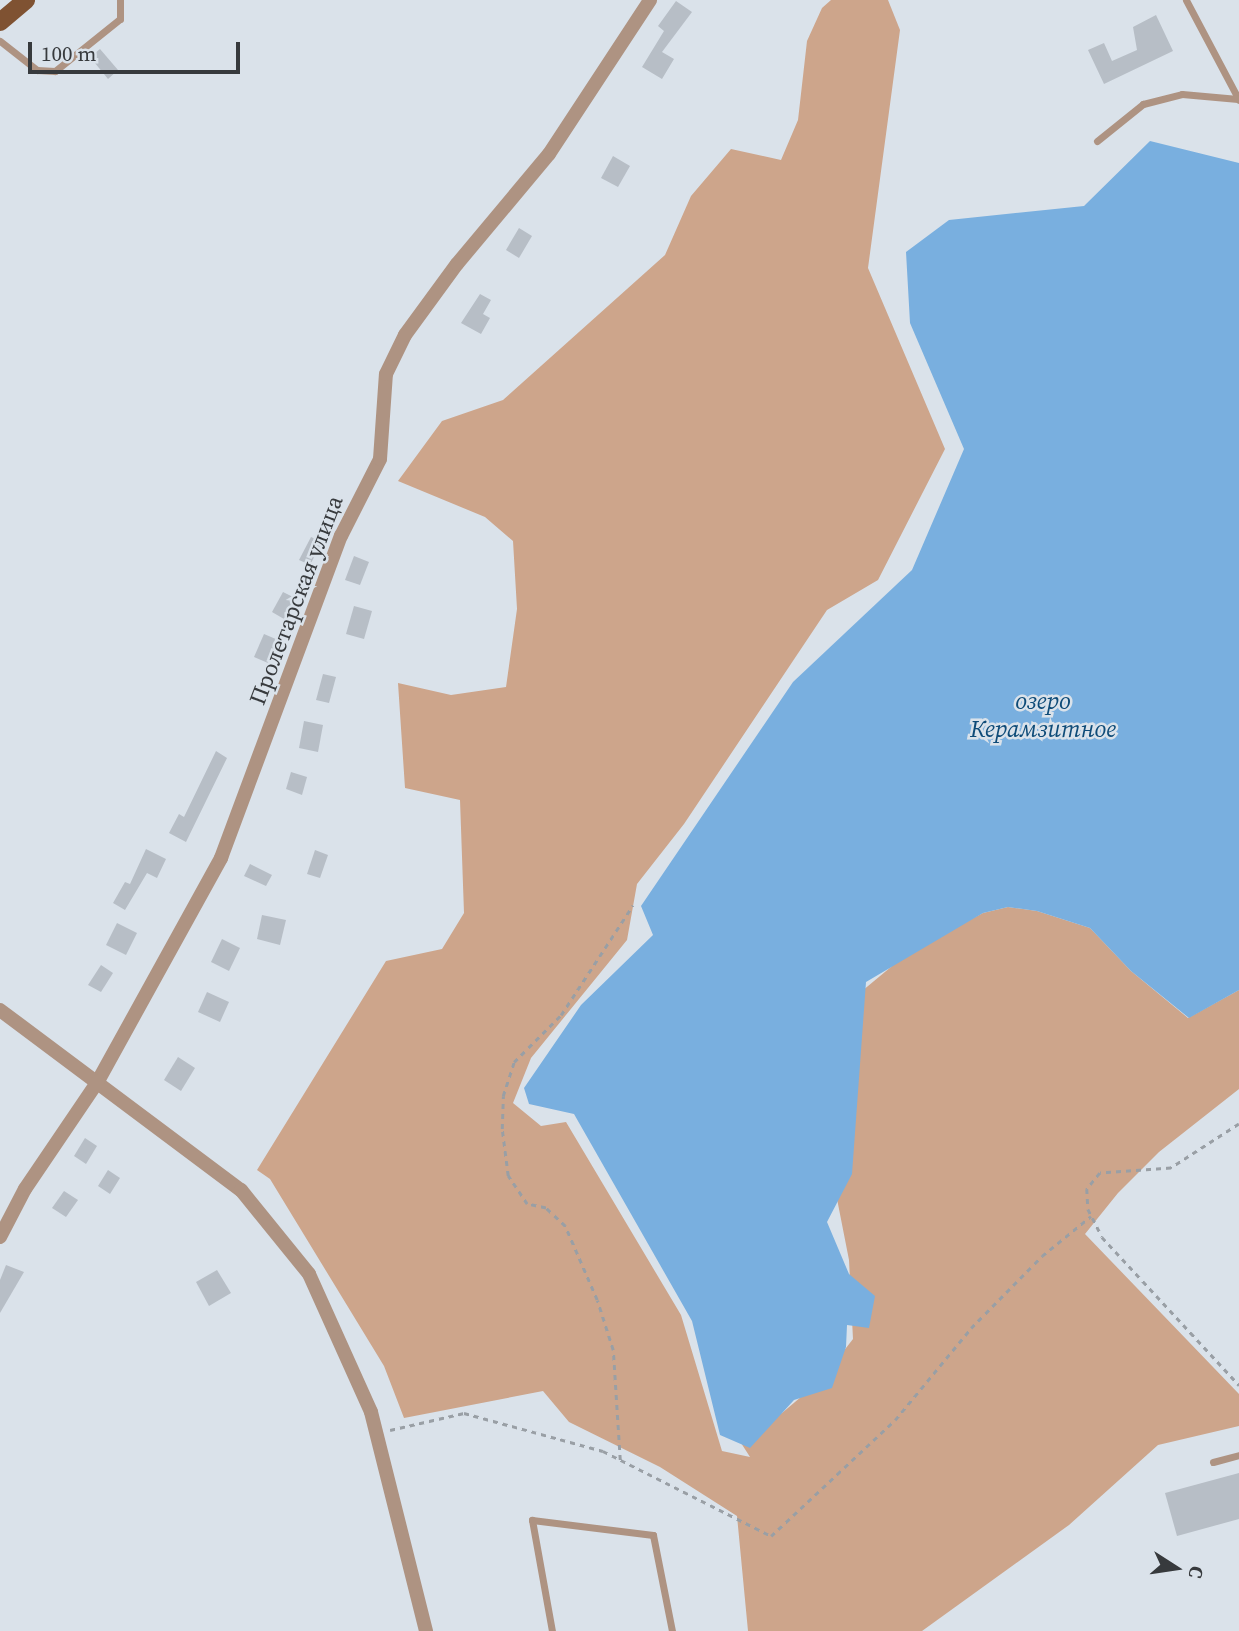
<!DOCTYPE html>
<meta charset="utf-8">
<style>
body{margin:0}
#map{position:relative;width:1239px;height:1631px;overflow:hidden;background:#dae2ea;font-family:"Source Serif 4",serif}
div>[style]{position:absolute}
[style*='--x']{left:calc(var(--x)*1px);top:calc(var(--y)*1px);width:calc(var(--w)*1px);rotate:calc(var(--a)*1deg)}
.green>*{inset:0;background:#cda58b}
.water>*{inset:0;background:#79afdf}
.building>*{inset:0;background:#b7bec6}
.path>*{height:2.5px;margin-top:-1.25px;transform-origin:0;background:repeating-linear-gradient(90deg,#999fa5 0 5px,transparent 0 10px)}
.service>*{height:7px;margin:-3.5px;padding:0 3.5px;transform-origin:3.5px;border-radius:3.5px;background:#ae9382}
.minor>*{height:14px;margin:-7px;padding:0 7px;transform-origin:7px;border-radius:7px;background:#ae9382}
.tertiary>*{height:14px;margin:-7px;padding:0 7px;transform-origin:7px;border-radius:7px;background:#ae9382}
.primary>*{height:18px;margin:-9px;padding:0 9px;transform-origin:9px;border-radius:9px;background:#7f5232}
span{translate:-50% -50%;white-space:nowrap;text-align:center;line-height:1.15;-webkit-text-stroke:5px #dae2ea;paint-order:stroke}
.street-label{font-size:23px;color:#373a3d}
.water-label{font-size:24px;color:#0e4b78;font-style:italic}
.north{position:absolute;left:1141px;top:1533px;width:70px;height:70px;-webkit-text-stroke:5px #dae2ea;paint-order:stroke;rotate:102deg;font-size:19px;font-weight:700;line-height:28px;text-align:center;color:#373a3d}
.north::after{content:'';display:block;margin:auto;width:24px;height:32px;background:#373a3d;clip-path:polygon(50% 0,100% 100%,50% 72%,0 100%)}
.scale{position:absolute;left:28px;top:42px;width:212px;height:32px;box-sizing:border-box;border:4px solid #373a3d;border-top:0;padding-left:9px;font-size:21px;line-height:24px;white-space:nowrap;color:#373a3d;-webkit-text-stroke:5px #dae2ea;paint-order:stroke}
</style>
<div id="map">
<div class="green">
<i style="clip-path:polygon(831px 0,888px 0,900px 30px,868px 268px,945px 449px,878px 580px,827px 610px,684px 824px,637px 884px,627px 940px,531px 1058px,513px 1103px,541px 1126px,566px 1122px,681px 1315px,722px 1451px,750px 1457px,734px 1432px,782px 1413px,821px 1380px,853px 1339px,849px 1260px,828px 1153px,856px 996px,909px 952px,983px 913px,1008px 907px,1037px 911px,1090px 928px,1131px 971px,1188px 1018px,1239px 990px,1239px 1089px,1159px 1152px,1118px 1193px,1085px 1234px,1239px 1394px,1239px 1426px,1158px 1445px,1069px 1525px,922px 1631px,748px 1631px,737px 1516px,660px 1467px,569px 1422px,543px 1391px,404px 1418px,384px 1366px,270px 1179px,257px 1170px,386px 961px,442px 949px,464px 913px,460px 800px,405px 788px,398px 683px,451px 695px,506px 687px,517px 609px,513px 541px,485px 517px,398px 481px,442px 421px,503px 400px,665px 255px,691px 196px,731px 149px,781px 160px,798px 120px,807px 41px,822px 8px)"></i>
</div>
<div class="water">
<i style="clip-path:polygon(1150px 141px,1239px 163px,1239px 990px,1189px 1018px,1131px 971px,1090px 928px,1037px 911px,1008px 907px,983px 913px,866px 982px,852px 1174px,827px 1222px,849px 1274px,875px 1296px,869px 1328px,847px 1325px,846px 1347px,832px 1388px,794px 1400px,750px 1448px,720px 1435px,692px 1321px,574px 1114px,529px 1104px,524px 1088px,581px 1005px,653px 935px,641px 906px,793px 682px,912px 570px,964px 449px,910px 323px,906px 252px,949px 220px,1084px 206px)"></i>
</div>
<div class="building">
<i style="clip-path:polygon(676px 1px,692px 12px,662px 52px,674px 59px,662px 79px,642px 67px,664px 31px,658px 26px)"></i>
<i style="clip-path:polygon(1156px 15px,1173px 51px,1104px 84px,1088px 50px,1104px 43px,1112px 61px,1137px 50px,1133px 27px)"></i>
<i style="clip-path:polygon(100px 49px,118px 70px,108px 79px,90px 57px)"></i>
<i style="clip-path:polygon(613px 156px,630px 166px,618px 187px,601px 178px)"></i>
<i style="clip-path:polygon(519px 228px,532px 236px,519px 258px,506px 250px)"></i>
<i style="clip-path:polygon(480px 294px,491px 300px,483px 314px,490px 318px,481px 334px,461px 323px)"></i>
<i style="clip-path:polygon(311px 537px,322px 542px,310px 565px,299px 560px)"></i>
<i style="clip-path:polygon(354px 556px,369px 562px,360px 585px,345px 580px)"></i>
<i style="clip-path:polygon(283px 592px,295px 598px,284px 619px,272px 612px)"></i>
<i style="clip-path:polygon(354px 606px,372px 611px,364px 639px,346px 634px)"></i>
<i style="clip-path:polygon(264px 634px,278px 640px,268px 663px,254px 657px)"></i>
<i style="clip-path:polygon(323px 674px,336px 677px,329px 703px,316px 700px)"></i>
<i style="clip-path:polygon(304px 721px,323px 725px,318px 752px,299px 748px)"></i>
<i style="clip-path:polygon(216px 751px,227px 758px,186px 842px,169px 833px,179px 814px,184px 817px)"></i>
<i style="clip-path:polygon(291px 772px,307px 777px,302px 795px,286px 789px)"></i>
<i style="clip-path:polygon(146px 849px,166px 859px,157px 878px,147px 873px,125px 910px,113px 903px,125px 882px,130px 884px)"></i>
<i style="clip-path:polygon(315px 850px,328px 855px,320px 878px,307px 874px)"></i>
<i style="clip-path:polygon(250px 864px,272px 875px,266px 886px,244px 876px)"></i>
<i style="clip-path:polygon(262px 915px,286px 920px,280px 945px,257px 939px)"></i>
<i style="clip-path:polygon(117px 923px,137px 933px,126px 955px,106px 945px)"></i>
<i style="clip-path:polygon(222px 939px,240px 948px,229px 971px,211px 962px)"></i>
<i style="clip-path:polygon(101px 965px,113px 973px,101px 992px,88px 985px)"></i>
<i style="clip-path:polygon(207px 992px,229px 1002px,220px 1022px,198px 1012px)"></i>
<i style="clip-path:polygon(178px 1057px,195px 1068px,181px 1091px,164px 1080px)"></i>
<i style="clip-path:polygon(85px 1138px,97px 1146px,86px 1164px,74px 1156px)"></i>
<i style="clip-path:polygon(108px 1170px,120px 1178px,110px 1194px,98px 1186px)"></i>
<i style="clip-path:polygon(64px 1191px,78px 1200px,66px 1217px,52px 1208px)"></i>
<i style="clip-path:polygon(6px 1265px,24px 1272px,0 1313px,0 1280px)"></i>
<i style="clip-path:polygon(217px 1270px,231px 1293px,209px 1306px,196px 1282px)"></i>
<i style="clip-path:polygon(1239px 1473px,1239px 1519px,1177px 1536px,1165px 1493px)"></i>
</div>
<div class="path">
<i style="--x:1239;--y:1124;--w:81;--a:147.1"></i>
<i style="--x:1171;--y:1168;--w:71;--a:176"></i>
<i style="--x:1100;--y:1173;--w:21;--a:129"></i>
<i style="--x:1087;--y:1189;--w:20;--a:87"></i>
<i style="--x:1088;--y:1209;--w:31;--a:63"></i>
<i style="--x:1102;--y:1237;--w:202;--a:47.2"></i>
<i style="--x:390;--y:1430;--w:76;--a:-12.9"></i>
<i style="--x:464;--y:1413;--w:144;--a:15.3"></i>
<i style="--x:603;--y:1451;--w:188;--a:26.8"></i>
<i style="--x:771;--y:1536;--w:170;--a:-43.1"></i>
<i style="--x:895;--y:1420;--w:119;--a:-50.4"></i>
<i style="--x:971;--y:1328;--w:101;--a:-45.4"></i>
<i style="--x:1042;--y:1256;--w:63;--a:-39.2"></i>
<i style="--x:620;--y:1460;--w:110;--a:-93.6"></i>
<i style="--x:613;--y:1350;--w:52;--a:-107.7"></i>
<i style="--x:597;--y:1300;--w:81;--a:-113.4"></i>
<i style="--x:565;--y:1226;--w:26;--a:-137"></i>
<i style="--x:546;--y:1208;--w:19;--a:-168"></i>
<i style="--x:527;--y:1204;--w:34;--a:-124"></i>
<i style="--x:508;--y:1176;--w:47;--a:-97.3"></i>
<i style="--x:502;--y:1129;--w:33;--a:-88"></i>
<i style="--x:503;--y:1096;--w:36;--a:-72"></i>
<i style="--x:514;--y:1062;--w:66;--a:-45"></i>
<i style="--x:561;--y:1015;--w:131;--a:-56.8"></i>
</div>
<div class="service">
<i style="--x:1186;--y:0;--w:113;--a:62.1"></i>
<i style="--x:0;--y:41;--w:47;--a:38.1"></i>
<i style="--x:37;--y:70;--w:18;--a:3"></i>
<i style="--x:55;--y:71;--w:83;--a:-38.7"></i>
<i style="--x:120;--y:19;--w:19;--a:-90"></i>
<i style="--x:1097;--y:141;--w:59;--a:-38.8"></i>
<i style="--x:1143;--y:104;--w:40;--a:-14.4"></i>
<i style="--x:1182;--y:94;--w:56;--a:5.1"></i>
<i style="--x:1213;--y:1462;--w:27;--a:-15"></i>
<i style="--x:552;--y:1631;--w:113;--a:-100.2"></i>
<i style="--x:532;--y:1520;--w:122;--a:7.1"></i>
<i style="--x:653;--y:1535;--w:98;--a:78.8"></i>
</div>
<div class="minor">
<i style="--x:98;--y:1081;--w:255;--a:-61.1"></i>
<i style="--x:221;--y:858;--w:344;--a:-69.6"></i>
<i style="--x:341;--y:536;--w:86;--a:-63.1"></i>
<i style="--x:380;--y:459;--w:85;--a:-86"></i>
<i style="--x:386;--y:374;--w:43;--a:-64"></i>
<i style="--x:405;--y:335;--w:88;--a:-53.8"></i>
<i style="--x:457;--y:264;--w:143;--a:-50.1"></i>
<i style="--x:549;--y:154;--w:184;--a:-56.7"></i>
</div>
<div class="tertiary">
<i style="--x:0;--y:1010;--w:301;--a:36.8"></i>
<i style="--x:241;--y:1190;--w:108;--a:51"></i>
<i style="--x:309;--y:1274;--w:151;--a:65.8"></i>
<i style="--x:371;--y:1412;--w:226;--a:75.9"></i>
<i style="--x:0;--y:1237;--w:54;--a:-62.5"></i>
<i style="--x:25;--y:1189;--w:130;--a:-55.9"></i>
</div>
<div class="primary">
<i style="--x:0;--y:22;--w:34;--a:-40"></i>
</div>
<div class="street-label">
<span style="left:296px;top:600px;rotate:-69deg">Пролетарская улица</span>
</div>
<div class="water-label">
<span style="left:1043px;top:715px">озеро<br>Керамзитное</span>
</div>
<div class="north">С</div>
<div class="scale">100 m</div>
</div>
